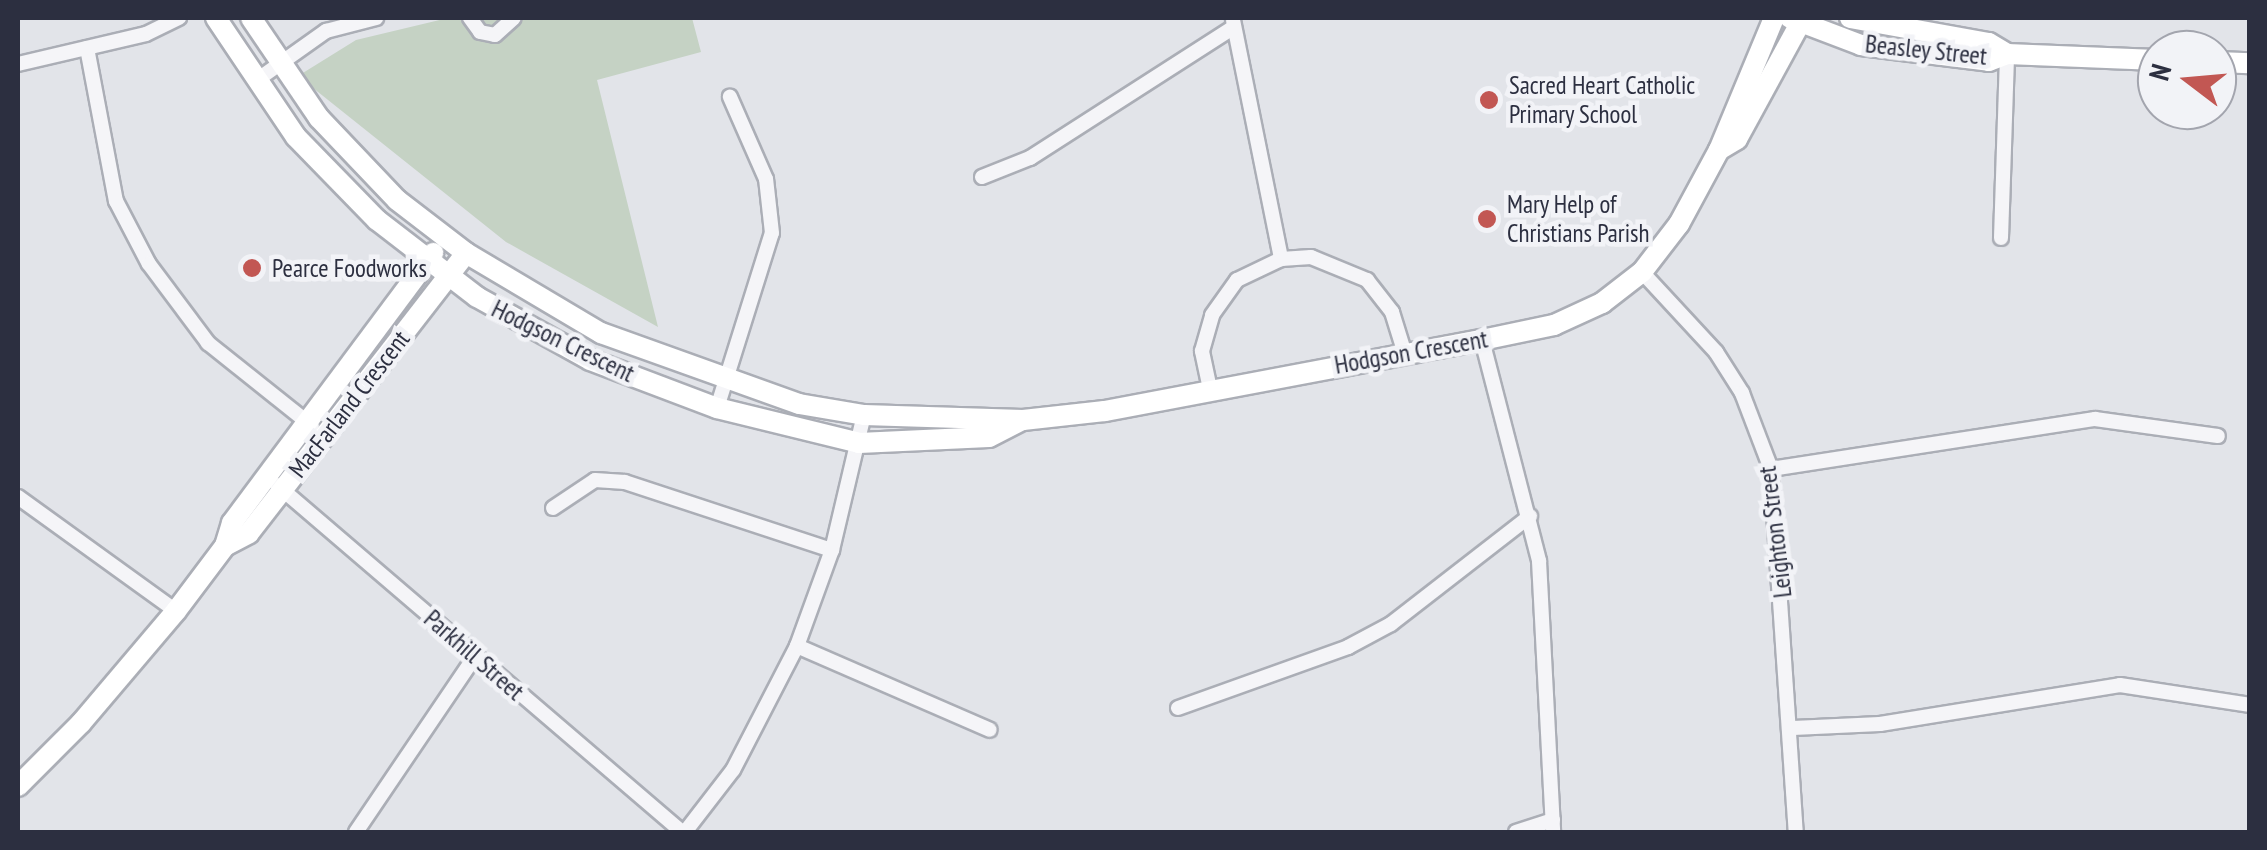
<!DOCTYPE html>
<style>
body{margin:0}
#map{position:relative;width:2267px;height:850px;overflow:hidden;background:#e2e4e9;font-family:"PT Sans Narrow",sans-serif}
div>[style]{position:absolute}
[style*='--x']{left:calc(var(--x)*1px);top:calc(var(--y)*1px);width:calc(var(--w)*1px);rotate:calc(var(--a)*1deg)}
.green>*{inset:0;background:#c5d2c4}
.roads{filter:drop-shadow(2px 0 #abaeb6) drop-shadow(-2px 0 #abaeb6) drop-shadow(0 2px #abaeb6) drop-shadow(0 -2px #abaeb6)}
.street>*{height:14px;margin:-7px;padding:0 7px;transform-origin:7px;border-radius:7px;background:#f5f5f8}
.secondary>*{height:20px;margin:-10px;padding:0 10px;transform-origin:10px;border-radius:10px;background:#fff}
.dots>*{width:28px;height:28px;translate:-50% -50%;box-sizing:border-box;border:5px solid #f2f3f7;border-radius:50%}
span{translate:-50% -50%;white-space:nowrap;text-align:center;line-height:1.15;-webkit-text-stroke:9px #f2f3f7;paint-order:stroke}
.street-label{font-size:25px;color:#2c2f40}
.poi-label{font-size:25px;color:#2c2f40}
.left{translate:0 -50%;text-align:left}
.frame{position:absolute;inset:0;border:20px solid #2c2f40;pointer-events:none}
.north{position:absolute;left:2137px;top:30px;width:100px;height:100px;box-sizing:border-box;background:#f2f3f7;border:2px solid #a3a5ae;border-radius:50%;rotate:286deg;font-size:28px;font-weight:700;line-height:40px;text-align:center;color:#2c2f40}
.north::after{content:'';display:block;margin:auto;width:35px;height:45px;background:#c25753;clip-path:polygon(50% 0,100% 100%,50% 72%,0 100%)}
</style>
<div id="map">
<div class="green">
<i style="clip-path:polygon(448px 18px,692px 18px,701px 52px,597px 80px,658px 327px,506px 242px,298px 76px,356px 40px)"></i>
</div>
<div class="roads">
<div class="street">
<i style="--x:470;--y:18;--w:17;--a:54"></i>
<i style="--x:480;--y:32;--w:15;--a:11"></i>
<i style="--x:495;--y:35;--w:25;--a:-42"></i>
<i style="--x:1233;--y:20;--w:244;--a:78.6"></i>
<i style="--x:87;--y:48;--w:156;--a:79.3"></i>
<i style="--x:116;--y:201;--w:71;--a:62.4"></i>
<i style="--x:149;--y:264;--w:99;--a:53.2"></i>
<i style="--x:208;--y:343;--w:133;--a:38.6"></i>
<i style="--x:18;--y:64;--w:131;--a:-13.2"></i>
<i style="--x:146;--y:34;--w:37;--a:-26"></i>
<i style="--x:257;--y:80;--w:85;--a:-35.4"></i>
<i style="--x:326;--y:31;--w:52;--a:-14.6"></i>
<i style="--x:982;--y:177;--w:52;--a:-21.6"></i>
<i style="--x:1030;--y:158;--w:242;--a:-32.7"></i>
<i style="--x:2001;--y:238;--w:184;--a:-88.1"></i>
<i style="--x:1642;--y:272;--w:109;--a:47.2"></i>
<i style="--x:1716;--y:352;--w:49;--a:57.6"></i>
<i style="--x:1742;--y:393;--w:81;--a:69.1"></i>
<i style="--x:1771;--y:469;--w:364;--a:86.1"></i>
<i style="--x:1482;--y:340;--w:228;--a:75.5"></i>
<i style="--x:1539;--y:561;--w:271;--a:87"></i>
<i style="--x:1210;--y:389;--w:39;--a:-102"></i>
<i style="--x:1202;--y:351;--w:37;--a:-74"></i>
<i style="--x:1212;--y:315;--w:43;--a:-54.5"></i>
<i style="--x:1237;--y:280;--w:49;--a:-25.5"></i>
<i style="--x:1281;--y:259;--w:30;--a:-4"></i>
<i style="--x:1311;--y:257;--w:61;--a:22.3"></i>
<i style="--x:1367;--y:280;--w:41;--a:52"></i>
<i style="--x:1392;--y:312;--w:44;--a:72.8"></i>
<i style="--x:717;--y:408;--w:183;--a:-72.6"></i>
<i style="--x:772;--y:233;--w:54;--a:-96.3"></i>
<i style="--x:766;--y:179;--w:90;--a:-113.7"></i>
<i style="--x:1771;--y:469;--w:328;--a:-8.8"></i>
<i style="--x:2095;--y:419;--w:124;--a:7.9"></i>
<i style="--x:277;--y:485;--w:533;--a:40.59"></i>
<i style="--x:18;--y:497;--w:195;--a:35.8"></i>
<i style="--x:553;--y:508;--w:50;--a:-33.7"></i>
<i style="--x:595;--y:480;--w:30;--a:4"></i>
<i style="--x:625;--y:482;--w:218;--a:18.2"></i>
<i style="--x:797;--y:646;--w:210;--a:23.5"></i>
<i style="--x:1178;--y:708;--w:181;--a:-19.7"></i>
<i style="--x:1348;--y:647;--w:49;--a:-28.1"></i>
<i style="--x:1391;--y:624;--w:176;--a:-37.8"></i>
<i style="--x:1793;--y:728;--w:87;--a:-2.6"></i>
<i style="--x:1880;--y:724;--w:243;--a:-9.2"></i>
<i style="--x:2120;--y:685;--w:132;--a:8.7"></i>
<i style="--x:356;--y:832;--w:212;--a:-55.9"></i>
<i style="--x:685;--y:832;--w:78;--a:-52.3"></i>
<i style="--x:733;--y:770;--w:140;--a:-62.7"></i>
<i style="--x:797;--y:646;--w:102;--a:-70"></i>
<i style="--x:832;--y:550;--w:139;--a:-76.7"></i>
<i style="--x:1516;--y:832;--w:39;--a:-18"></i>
</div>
<div class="secondary">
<i style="--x:216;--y:18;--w:143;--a:56.1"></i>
<i style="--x:296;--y:137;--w:116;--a:45.7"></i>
<i style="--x:377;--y:220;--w:126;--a:37.6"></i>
<i style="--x:477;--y:297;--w:129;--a:29.1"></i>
<i style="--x:590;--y:360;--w:136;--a:20.7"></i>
<i style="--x:717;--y:408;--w:146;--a:13.8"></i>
<i style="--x:859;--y:443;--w:130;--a:-2.6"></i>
<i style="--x:989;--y:437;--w:36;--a:-27"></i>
<i style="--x:251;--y:18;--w:121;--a:55.8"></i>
<i style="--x:319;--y:118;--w:113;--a:46.4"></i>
<i style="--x:397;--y:200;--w:87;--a:37.5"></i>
<i style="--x:466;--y:253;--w:157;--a:30.7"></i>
<i style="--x:601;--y:333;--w:210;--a:19.7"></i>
<i style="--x:799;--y:404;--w:66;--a:9.6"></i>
<i style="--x:864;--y:415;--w:159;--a:1.8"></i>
<i style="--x:1023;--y:420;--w:82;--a:-6.3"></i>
<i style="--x:1105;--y:411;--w:384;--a:-10.7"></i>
<i style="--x:1482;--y:340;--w:74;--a:-11.8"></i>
<i style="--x:1554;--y:325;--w:53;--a:-24.6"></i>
<i style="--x:1602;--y:303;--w:51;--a:-37.8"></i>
<i style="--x:1642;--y:272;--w:61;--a:-52.4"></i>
<i style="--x:1679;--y:224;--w:84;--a:-61.6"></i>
<i style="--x:1719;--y:150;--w:143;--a:-67.4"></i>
<i style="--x:1790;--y:18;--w:76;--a:20.8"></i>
<i style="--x:1861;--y:45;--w:129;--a:7.1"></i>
<i style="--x:1989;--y:61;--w:19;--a:-21"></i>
<i style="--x:2007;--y:54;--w:150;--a:2.3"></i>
<i style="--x:1850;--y:18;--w:141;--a:10.2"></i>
<i style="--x:1989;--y:43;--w:21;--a:31"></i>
<i style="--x:2217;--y:62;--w:33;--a:2"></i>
<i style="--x:1719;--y:150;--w:21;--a:-31"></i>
<i style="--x:1737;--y:139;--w:138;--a:-61.4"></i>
<i style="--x:225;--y:546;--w:27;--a:-28"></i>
<i style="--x:249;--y:533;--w:354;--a:-52.2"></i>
<i style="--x:18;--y:786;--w:89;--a:-45"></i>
<i style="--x:81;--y:723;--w:147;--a:-49.7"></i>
<i style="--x:176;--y:611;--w:81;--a:-53"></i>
<i style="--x:225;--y:546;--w:24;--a:-73"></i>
<i style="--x:232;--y:523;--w:337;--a:-53.3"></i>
</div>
</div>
<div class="dots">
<i style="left:1489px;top:100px;background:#c25753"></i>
<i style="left:1487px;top:219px;background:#c25753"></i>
<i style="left:252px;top:268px;background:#c25753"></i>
</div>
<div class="street-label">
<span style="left:1926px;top:50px;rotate:6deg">Beasley Street</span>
<span style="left:563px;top:341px;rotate:26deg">Hodgson Crescent</span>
<span style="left:1411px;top:352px;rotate:-10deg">Hodgson Crescent</span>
<span style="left:349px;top:404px;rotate:-52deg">MacFarland Crescent</span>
<span style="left:1775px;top:532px;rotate:-97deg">Leighton Street</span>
<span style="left:474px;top:655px;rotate:41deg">Parkhill Street</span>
</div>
<div class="poi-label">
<span class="left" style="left:1509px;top:100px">Sacred Heart Catholic<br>Primary School</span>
<span class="left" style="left:1507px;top:219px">Mary Help of<br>Christians Parish</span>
<span class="left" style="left:272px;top:268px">Pearce Foodworks</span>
</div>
<div class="frame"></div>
<div class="north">N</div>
</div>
